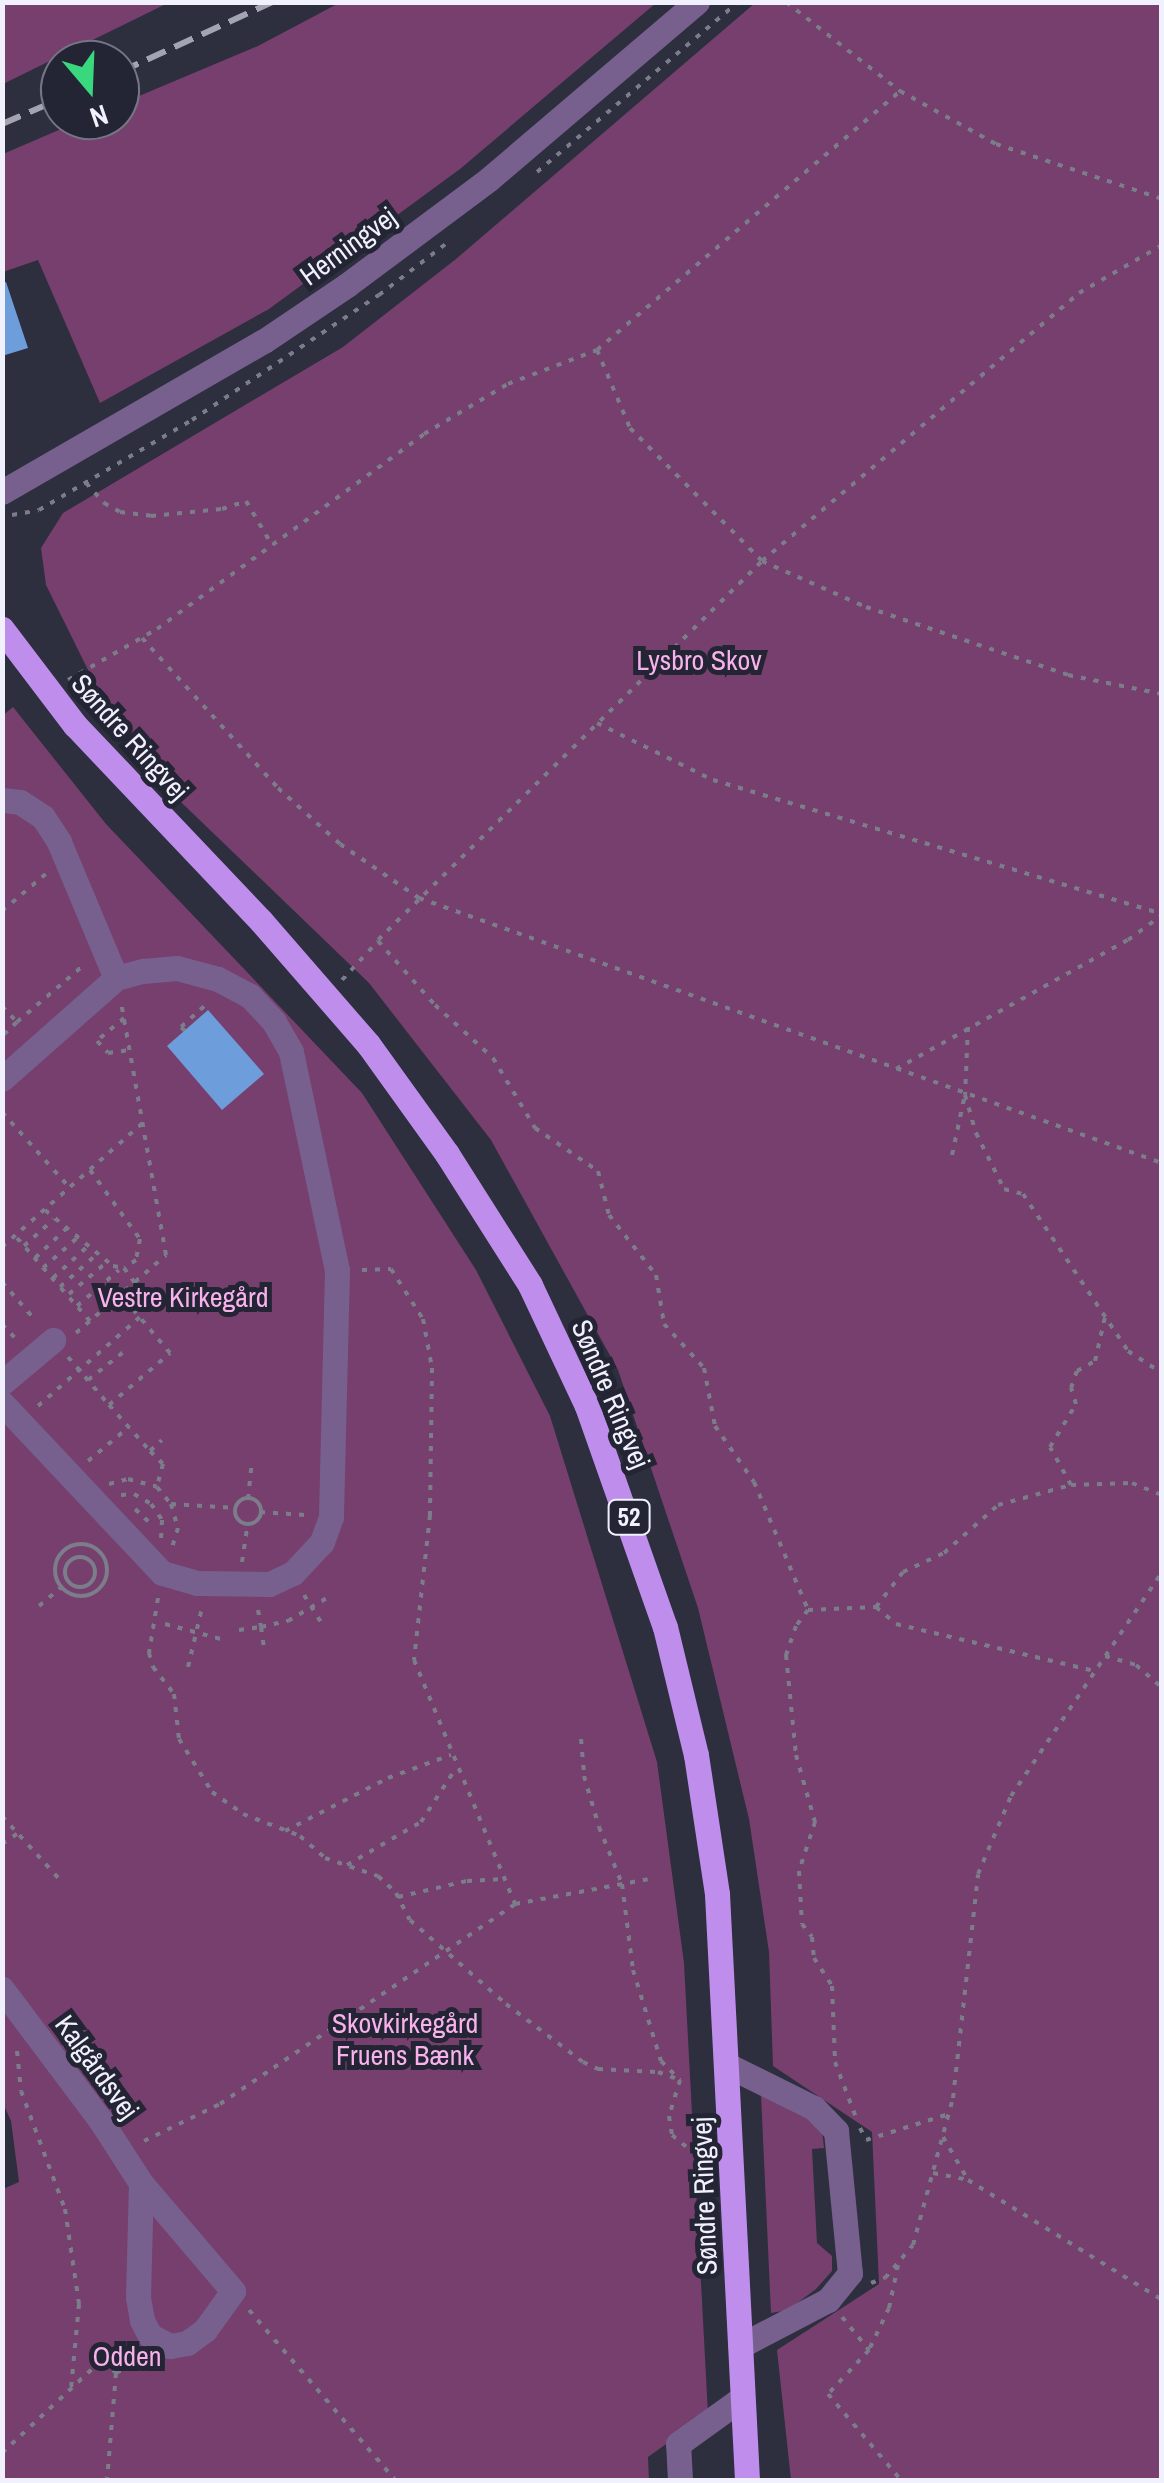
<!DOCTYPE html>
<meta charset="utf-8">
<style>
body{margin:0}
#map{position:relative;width:1164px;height:2483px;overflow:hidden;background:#2d2e3e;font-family:"Archivo Narrow",sans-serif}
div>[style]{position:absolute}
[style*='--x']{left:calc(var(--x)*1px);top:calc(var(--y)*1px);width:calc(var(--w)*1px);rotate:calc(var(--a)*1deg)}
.green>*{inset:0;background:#763f6e}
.building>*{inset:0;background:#6e9ddc}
.path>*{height:4px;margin-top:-2px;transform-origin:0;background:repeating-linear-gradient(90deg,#7c7d8b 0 5px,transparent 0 13px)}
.path>.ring{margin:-2px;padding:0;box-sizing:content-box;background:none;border:4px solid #7c7d8b;border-radius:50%}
.minor>*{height:25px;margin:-12.5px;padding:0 12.5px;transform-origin:12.5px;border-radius:12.5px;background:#77608e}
.major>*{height:25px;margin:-12.5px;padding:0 12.5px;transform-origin:12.5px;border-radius:12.5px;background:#bf8eec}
.rail>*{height:6px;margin-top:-3px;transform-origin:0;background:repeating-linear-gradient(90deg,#a3a4b1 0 20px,transparent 0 30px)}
span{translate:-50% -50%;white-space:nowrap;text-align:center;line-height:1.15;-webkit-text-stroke:10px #232434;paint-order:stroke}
.shield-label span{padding:2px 8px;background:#232434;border:2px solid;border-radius:8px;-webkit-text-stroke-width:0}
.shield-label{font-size:25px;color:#f0f1fc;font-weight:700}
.street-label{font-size:28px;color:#f0f1fc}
.park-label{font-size:28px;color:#f7b1eb}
.frame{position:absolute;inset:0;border:5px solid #f0f1fc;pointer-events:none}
.north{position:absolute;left:40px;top:40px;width:100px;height:100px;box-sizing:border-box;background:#232434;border:2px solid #757684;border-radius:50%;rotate:161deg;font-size:28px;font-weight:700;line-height:40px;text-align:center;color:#f0f1fc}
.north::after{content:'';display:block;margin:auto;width:35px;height:45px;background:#39d87f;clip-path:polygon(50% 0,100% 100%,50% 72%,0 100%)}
</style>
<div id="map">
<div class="green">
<i style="clip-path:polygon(3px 2px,168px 2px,168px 3px,3px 84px)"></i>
<i style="clip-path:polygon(339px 3px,656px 3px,460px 169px,269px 309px,100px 403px,38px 260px,3px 272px,3px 154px,82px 120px,120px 120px,120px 104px,258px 46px)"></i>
<i style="clip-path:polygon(755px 3px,1161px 3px,1161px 2480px,791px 2480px,777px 2350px,879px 2284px,872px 2132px,773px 2066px,769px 1952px,749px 1819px,698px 1608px,618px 1370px,491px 1140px,369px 983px,158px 780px,94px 682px,46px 585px,41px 548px,63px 513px,343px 347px,456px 259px)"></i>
<i style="clip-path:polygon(13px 707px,106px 824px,362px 1093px,476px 1270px,550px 1416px,657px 1762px,684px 1963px,708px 2414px,648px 2457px,649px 2480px,3px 2480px,3px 2189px,19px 2182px,11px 2121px,2px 2101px,2px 716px)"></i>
<i style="clip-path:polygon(761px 2095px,814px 2119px,822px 2130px,824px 2148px,812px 2149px,817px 2243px,832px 2256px,832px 2271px,816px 2289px,788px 2310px,771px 2313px)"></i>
</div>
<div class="building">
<i style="clip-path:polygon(6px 282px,28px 348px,2px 356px,2px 283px)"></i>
<i style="clip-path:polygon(208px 1010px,264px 1074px,222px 1110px,167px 1046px)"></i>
</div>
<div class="path">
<i style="--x:786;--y:2;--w:145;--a:38"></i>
<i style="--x:900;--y:91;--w:110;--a:28.9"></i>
<i style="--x:996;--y:144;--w:175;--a:18.3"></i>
<i style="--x:537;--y:172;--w:263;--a:-40.2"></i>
<i style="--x:597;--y:350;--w:85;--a:67.1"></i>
<i style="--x:630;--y:428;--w:187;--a:45.2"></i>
<i style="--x:762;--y:561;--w:114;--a:23.9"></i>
<i style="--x:866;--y:607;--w:213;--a:18.6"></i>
<i style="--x:1068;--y:675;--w:96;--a:11.4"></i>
<i style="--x:86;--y:483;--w:27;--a:48"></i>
<i style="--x:104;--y:503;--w:18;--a:29"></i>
<i style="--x:120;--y:512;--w:31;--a:7"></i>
<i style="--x:151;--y:516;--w:71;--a:-5.6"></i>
<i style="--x:222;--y:509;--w:25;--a:-18"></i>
<i style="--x:246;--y:501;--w:51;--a:59.4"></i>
<i style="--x:12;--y:515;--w:27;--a:-10"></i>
<i style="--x:39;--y:510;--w:178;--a:-30.5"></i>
<i style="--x:192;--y:420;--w:225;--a:-33.8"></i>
<i style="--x:379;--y:295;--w:86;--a:-37.4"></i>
<i style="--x:142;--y:638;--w:202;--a:47.8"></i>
<i style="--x:278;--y:788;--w:84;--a:42.1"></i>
<i style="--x:340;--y:844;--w:96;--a:34.4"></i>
<i style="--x:419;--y:898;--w:789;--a:19.63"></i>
<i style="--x:68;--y:680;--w:103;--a:-29.8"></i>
<i style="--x:157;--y:629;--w:331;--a:-36.1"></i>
<i style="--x:424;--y:434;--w:98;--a:-30.8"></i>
<i style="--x:508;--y:384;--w:95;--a:-20.9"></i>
<i style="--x:597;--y:350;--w:399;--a:-40.5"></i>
<i style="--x:597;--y:723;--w:129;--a:26.2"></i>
<i style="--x:713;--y:780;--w:469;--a:16.6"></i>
<i style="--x:2;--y:911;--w:60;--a:-40.3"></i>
<i style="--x:378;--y:940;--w:540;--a:-44.62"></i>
<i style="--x:762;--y:561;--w:415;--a:-40.2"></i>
<i style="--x:1079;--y:293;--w:96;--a:-30"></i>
<i style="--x:342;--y:980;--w:53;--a:-47.3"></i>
<i style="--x:378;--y:941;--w:86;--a:48.3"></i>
<i style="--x:435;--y:1005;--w:79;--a:42.4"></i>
<i style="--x:493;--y:1058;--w:82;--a:59"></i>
<i style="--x:535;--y:1128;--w:76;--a:34.3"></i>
<i style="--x:598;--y:1171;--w:45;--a:76"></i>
<i style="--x:609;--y:1215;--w:76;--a:51.9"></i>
<i style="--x:656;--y:1275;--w:50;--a:80.7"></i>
<i style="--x:664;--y:1324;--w:59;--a:47.7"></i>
<i style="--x:704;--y:1368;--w:59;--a:79.3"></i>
<i style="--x:715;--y:1426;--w:68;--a:55.1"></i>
<i style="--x:754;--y:1482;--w:139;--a:67.1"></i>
<i style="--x:808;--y:1610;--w:20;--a:127"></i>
<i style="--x:796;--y:1626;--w:31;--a:109"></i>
<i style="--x:786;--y:1655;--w:100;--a:84.3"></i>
<i style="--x:796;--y:1755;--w:70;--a:74.2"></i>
<i style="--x:815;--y:1822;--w:52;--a:108.1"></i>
<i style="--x:799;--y:1871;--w:53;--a:86.8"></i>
<i style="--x:802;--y:1924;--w:16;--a:52"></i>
<i style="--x:812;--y:1937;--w:21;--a:85"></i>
<i style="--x:814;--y:1958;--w:33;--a:57"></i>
<i style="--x:832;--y:1986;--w:76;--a:87.7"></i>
<i style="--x:835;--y:2062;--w:57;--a:69.3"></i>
<i style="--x:2;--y:1006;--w:22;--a:47"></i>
<i style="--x:17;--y:1022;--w:21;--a:137"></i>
<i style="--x:124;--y:1018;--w:35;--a:140"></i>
<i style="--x:97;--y:1041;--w:16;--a:47"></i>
<i style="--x:108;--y:1053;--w:22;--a:-8"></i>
<i style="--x:17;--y:1022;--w:91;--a:-40.5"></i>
<i style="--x:968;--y:1027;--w:68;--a:92.5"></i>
<i style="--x:965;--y:1095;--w:40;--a:74"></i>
<i style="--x:976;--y:1133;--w:63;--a:63.4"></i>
<i style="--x:1004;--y:1189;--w:20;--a:15"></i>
<i style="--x:1023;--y:1194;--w:189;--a:56.2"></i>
<i style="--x:1128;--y:1351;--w:40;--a:32.9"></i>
<i style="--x:185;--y:1031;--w:6;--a:-135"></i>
<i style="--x:181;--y:1027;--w:39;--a:-42"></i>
<i style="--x:896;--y:1069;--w:265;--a:-29.1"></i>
<i style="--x:1128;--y:940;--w:42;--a:-36.3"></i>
<i style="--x:2;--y:1112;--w:101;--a:48.2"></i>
<i style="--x:952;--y:1155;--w:57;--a:-77.9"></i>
<i style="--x:90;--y:1170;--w:85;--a:54.1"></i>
<i style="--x:140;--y:1239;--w:21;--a:101"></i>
<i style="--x:136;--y:1260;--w:14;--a:146"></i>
<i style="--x:124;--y:1268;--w:19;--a:54"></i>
<i style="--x:45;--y:1210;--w:88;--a:39.5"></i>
<i style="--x:113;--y:1266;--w:11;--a:10"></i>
<i style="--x:17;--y:1238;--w:65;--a:48.7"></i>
<i style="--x:24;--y:1246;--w:40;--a:-42"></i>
<i style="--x:2;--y:1247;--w:189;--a:-41.4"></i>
<i style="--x:35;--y:1258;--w:44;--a:-43.2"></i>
<i style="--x:43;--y:1268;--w:45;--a:-41.4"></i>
<i style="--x:362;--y:1270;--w:29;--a:-2"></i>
<i style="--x:391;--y:1269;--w:59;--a:57.4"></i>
<i style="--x:423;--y:1319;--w:50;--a:79.6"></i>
<i style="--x:432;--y:1368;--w:147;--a:90.8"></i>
<i style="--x:430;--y:1515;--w:146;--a:96.3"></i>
<i style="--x:414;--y:1660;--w:264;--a:67.5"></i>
<i style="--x:53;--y:1278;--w:47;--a:-42.4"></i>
<i style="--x:2;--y:1282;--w:52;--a:48.9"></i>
<i style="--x:69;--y:1294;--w:50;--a:-40.1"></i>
<i style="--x:77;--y:1306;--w:55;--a:-40.6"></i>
<i style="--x:90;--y:1321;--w:45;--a:-131.4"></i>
<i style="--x:60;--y:1287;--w:50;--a:-41.7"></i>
<i style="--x:2;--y:1324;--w:21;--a:47"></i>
<i style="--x:76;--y:1333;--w:119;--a:-40.9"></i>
<i style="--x:166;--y:1255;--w:256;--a:-100.1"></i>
<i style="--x:68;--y:1357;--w:63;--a:49.5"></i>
<i style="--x:109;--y:1405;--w:80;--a:-40.4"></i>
<i style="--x:170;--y:1353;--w:76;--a:-130.2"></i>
<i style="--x:88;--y:1380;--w:48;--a:-38.3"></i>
<i style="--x:109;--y:1405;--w:62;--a:48.3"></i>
<i style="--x:150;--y:1451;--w:16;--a:-43"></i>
<i style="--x:38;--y:1406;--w:135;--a:-41.1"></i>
<i style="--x:150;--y:1451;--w:18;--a:45"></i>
<i style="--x:163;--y:1464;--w:24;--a:105"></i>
<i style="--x:157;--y:1487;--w:22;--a:51"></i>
<i style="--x:171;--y:1504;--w:66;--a:3.5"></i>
<i style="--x:88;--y:1461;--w:53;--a:-39.7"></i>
<i style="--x:109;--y:1484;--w:20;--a:-15"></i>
<i style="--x:128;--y:1479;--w:30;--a:15"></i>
<i style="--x:1071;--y:1485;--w:43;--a:-118.9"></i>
<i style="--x:1050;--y:1447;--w:50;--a:-58.8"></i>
<i style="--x:1076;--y:1404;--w:17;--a:-107"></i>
<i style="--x:1071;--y:1388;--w:18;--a:-71"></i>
<i style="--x:1077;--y:1371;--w:21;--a:-29"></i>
<i style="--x:1095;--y:1361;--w:45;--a:-77.2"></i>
<i style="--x:121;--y:1495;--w:13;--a:-4"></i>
<i style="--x:134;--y:1494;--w:20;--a:30"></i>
<i style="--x:151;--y:1504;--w:19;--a:55"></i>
<i style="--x:162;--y:1520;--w:19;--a:93"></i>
<i class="ring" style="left:235px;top:1498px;width:22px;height:22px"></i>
<i style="--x:248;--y:1499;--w:38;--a:-84"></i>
<i style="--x:171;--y:1504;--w:25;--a:74"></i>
<i style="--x:178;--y:1528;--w:24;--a:107"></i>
<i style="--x:135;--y:1509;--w:19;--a:43"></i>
<i style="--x:260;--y:1512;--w:45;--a:3.8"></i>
<i class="ring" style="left:55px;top:1544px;width:48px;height:48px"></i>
<i class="ring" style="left:65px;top:1557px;width:26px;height:26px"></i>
<i style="--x:242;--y:1562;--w:40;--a:-81.5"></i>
<i style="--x:304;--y:1595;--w:39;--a:58"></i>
<i style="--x:158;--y:1598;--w:56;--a:99.3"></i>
<i style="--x:149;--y:1653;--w:15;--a:74"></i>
<i style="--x:153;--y:1667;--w:34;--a:52"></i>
<i style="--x:174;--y:1694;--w:45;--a:83.7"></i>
<i style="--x:179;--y:1739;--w:62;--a:58.1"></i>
<i style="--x:212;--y:1792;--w:38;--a:35"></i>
<i style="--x:243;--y:1814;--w:61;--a:21.1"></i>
<i style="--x:300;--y:1836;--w:33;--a:41"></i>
<i style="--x:325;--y:1858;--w:56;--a:18.8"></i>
<i style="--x:378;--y:1876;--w:25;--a:43"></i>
<i style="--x:396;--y:1893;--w:30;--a:63"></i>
<i style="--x:410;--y:1920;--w:128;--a:41.2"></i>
<i style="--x:506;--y:2004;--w:96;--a:37"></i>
<i style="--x:583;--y:2062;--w:17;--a:25"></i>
<i style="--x:598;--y:2069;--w:60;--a:2.9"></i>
<i style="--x:658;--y:2072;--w:23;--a:20"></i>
<i style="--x:39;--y:1606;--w:38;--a:-40"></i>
<i style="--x:876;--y:1607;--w:26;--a:40"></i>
<i style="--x:896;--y:1624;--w:204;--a:13.3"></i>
<i style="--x:258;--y:1610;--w:17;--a:80"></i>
<i style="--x:261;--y:1627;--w:28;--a:-13"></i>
<i style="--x:288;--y:1621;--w:51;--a:-30.6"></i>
<i style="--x:808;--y:1610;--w:68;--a:-2.5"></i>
<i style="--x:876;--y:1607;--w:44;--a:-52.4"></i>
<i style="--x:903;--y:1572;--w:45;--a:-24.9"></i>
<i style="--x:944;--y:1553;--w:72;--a:-41.6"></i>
<i style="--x:998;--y:1505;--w:76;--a:-15.3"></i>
<i style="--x:1071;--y:1485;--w:61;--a:-1.9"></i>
<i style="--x:1132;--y:1483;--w:32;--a:22"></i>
<i style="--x:165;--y:1624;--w:65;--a:15.1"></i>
<i style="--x:239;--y:1630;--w:22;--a:-8"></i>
<i style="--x:261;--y:1627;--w:21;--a:82"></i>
<i style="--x:1105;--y:1656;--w:32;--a:16"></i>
<i style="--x:1136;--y:1665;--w:35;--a:41"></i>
<i style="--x:188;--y:1667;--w:61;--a:-76.7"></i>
<i style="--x:581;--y:1739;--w:37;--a:85"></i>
<i style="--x:584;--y:1776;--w:53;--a:73.6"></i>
<i style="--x:599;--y:1827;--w:61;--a:68"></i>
<i style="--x:622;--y:1884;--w:87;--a:82.7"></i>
<i style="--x:633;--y:1970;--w:95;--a:72.9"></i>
<i style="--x:661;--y:2061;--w:27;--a:45"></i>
<i style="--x:680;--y:2080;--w:38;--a:107"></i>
<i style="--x:669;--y:2116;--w:19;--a:81"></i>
<i style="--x:672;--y:2135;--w:45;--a:39.6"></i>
<i style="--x:2;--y:1816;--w:86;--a:47.8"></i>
<i style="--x:285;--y:1831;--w:116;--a:-27.2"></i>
<i style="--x:388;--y:1778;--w:67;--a:-20.1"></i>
<i style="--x:2;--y:1844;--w:22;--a:-34"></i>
<i style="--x:347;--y:1865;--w:86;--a:-30.2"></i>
<i style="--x:421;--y:1822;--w:64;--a:-57.1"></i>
<i style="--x:398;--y:1897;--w:71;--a:-13.1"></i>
<i style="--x:467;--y:1881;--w:37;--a:-3"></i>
<i style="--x:17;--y:2051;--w:40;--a:84.3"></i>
<i style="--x:21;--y:2091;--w:126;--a:69.6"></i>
<i style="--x:65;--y:2209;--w:96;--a:81.6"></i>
<i style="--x:79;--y:2304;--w:85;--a:95.4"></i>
<i style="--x:860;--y:2128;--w:13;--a:63"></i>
<i style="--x:866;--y:2140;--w:87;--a:-17.4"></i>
<i style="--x:943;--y:2137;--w:50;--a:59.8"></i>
<i style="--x:144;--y:2141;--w:85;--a:-26"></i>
<i style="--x:220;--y:2104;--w:356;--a:-34.1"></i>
<i style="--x:515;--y:1904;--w:135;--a:-10.6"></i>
<i style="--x:933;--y:2173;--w:36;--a:11"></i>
<i style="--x:968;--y:2180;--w:228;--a:31.7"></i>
<i style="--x:898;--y:2265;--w:44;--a:101.8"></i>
<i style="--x:889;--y:2308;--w:47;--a:115.5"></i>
<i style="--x:869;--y:2350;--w:60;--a:133"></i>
<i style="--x:828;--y:2394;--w:113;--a:49.7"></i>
<i style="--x:871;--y:2283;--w:15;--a:-20"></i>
<i style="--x:885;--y:2278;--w:43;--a:-49.7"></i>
<i style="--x:913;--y:2245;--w:152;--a:-74.8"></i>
<i style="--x:953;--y:2098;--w:225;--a:-83.6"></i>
<i style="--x:978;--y:1874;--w:85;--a:-67.1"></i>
<i style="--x:1011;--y:1796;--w:270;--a:-56"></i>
<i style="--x:249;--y:2310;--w:224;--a:49.3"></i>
<i style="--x:842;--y:2317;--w:43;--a:50.7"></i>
<i style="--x:104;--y:2361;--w:17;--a:45"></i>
<i style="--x:116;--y:2373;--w:107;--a:94.8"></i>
<i style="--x:116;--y:2373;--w:30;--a:-27"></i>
<i style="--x:2;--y:2453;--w:166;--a:-43"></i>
</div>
<div class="minor">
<i style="--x:2;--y:492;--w:302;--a:-30"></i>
<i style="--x:264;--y:341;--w:100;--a:-34"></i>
<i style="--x:347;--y:285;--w:177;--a:-36.7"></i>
<i style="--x:489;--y:179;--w:273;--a:-40.4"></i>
<i style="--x:2;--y:800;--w:18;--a:6"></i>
<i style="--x:20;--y:802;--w:27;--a:33"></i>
<i style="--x:43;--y:817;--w:30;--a:57"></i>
<i style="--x:59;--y:842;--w:147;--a:67.3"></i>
<i style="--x:2;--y:1079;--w:152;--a:-41.5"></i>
<i style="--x:116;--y:978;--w:28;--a:-15"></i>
<i style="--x:143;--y:971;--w:34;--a:-5"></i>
<i style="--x:177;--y:968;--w:42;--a:15"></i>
<i style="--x:218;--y:979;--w:36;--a:28"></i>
<i style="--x:250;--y:996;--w:35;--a:47"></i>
<i style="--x:274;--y:1022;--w:34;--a:60"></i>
<i style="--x:291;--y:1052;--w:223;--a:78.1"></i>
<i style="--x:337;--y:1270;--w:247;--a:91.4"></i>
<i style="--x:331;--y:1517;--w:27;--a:110"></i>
<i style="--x:322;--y:1542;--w:42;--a:133.1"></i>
<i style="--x:293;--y:1573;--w:26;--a:155"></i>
<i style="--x:269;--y:1584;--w:72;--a:-179.2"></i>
<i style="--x:197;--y:1583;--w:36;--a:-164"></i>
<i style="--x:162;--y:1573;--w:233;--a:-133.3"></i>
<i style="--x:2;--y:1383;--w:67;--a:-40.1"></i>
<i style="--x:2;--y:1989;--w:165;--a:53.1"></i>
<i style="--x:101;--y:2121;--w:74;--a:57.2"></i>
<i style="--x:141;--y:2183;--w:142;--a:49.6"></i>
<i style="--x:233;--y:2291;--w:48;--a:125.7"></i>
<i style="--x:205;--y:2330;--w:22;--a:144"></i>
<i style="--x:187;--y:2343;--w:17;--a:170"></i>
<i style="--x:170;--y:2346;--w:22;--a:-153"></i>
<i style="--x:150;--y:2336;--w:18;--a:-117"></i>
<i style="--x:142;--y:2320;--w:23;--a:-100"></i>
<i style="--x:138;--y:2297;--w:114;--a:-88.5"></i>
<i style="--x:729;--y:2066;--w:95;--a:26.3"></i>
<i style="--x:814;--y:2108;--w:32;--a:46"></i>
<i style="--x:836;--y:2131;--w:143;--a:84.4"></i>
<i style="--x:850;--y:2273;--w:35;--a:129"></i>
<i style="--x:828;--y:2300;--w:99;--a:152.4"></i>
<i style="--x:680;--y:2480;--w:36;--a:-93"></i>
<i style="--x:678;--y:2444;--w:79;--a:-35.7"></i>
</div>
<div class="major">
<i style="--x:2;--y:629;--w:121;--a:52.8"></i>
<i style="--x:75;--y:725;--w:270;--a:46.5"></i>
<i style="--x:261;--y:921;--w:163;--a:49"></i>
<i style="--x:368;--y:1044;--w:135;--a:54.3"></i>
<i style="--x:447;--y:1154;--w:155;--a:57.6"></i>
<i style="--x:530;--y:1285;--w:134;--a:64.8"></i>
<i style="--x:587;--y:1406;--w:234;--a:70.6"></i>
<i style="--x:665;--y:1627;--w:132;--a:76.4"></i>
<i style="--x:696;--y:1755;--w:141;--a:81.4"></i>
<i style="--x:717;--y:1894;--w:587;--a:87.07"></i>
</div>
<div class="rail">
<i style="--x:120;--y:72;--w:167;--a:-24.7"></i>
<i style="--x:2;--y:124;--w:63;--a:-23.3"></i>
</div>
<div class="shield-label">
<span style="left:629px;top:1517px">52</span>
</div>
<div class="street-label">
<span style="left:348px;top:246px;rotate:-36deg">Herningvej</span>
<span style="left:130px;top:737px;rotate:48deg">Søndre Ringvej</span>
<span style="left:611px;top:1394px;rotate:67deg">Søndre Ringvej</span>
<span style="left:97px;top:2067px;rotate:54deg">Kalgårdsvej</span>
<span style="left:704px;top:2196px;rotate:-92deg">Søndre Ringvej</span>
</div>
<div class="park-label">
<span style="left:699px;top:660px">Lysbro Skov</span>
<span style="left:183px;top:1297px">Vestre Kirkegård</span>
<span style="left:405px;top:2039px">Skovkirkegård<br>Fruens Bænk</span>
<span style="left:127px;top:2356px">Odden</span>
</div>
<div class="frame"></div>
<div class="north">N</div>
</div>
